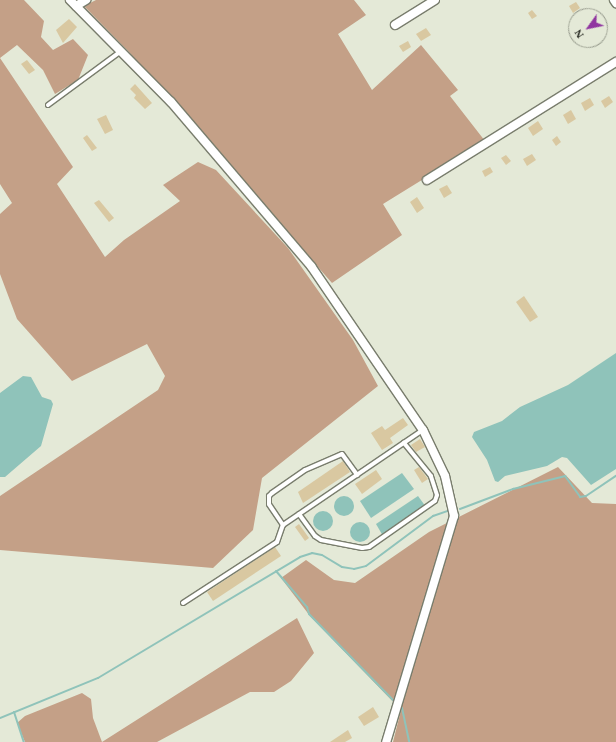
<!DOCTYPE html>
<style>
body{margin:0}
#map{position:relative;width:616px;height:742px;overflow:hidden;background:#e4e9d7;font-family:"Times New Roman",serif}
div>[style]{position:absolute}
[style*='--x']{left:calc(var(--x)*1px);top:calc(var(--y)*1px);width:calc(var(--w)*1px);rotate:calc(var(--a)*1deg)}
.forest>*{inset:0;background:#c4a087}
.water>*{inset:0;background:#8fc3ba}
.round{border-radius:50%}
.stream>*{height:2px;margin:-1px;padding:0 1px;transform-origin:1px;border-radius:1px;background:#8fc3ba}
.building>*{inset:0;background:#d9c8a1}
.roads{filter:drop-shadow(1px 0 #797d6d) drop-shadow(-1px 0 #797d6d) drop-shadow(0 1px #797d6d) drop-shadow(0 -1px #797d6d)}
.service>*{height:4px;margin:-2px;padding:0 2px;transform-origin:2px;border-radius:2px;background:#fff}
.minor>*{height:8px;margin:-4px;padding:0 4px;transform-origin:4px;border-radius:4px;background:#fff}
span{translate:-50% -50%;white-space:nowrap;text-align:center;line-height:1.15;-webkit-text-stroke:3px #e4e9d7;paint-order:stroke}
.north{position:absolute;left:568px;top:8px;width:40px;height:40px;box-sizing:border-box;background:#e4e9d7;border:1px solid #999d8f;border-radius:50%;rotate:237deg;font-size:11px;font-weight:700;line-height:16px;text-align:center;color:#282a23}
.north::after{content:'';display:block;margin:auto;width:14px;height:18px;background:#9035a0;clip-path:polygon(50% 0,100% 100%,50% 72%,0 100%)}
</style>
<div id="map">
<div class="forest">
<i style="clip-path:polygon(0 0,24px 0,44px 21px,41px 37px,53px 50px,73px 39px,88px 55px,78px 80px,55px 94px,43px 70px,17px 45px,0 58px,73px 167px,57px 184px,105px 257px,124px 240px,180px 201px,163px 185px,198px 162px,216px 170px,288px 248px,353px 340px,378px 386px,262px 478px,253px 530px,213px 568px,0 550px,0 496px,158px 390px,165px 376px,147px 344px,72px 381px,17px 319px,0 274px,0 214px,12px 203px,0 184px)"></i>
<i style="clip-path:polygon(96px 0,354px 0,366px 15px,338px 34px,372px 90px,421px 45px,458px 90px,450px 96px,485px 141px,383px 204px,402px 235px,332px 283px,128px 51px,84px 6px)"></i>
<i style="clip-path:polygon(558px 467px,592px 503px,616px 504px,616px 742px,393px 742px,401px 710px,310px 616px,281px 578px,306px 560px,334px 580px,355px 583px,429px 532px)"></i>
<i style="clip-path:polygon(297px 618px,314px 653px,291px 681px,274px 692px,250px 692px,157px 742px,102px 742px)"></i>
<i style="clip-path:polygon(82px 693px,91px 699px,93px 718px,102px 742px,25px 742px,17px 723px,25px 716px)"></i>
</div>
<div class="water">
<i style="clip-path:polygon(616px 353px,616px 469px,591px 485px,567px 458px,562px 457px,547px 466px,505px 476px,498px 482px,495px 481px,487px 460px,472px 437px,474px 432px,502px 421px,520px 407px,568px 385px)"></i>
<i style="clip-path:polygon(23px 376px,31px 377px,42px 397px,51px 400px,53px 404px,41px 446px,5px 477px,0 477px,0 393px)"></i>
<i style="clip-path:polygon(402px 473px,414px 489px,371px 518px,360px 501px)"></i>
<i style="clip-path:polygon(418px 496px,426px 507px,383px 536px,376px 524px)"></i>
<i class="round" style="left:334px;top:496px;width:20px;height:20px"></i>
<i class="round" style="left:313px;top:511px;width:20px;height:20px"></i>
<i class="round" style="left:350px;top:522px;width:20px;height:20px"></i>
</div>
<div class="stream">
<i style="--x:460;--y:509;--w:57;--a:-20.7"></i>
<i style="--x:513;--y:489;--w:54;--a:-14"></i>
<i style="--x:565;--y:476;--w:26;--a:54"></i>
<i style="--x:580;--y:497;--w:6;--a:-9"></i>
<i style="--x:586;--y:496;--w:36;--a:-34"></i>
<i style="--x:276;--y:571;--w:48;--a:49.3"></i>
<i style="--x:307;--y:607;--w:7;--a:74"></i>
<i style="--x:309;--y:614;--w:122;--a:45.7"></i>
<i style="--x:402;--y:708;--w:35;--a:78"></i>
<i style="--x:14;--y:712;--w:32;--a:72"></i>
<i style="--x:0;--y:718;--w:106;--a:-22.2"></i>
<i style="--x:98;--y:678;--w:235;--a:-30.9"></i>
<i style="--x:300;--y:557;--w:13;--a:-18"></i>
<i style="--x:312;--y:553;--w:10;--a:11"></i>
<i style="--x:322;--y:555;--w:23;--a:31"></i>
<i style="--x:342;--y:567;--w:12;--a:9"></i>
<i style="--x:354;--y:569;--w:12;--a:-14"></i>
<i style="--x:366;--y:566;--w:84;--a:-36.7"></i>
<i style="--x:433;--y:516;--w:18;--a:-19"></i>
</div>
<div class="building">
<i style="clip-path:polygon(576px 2px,580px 8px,573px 13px,569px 6px)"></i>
<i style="clip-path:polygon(532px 10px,537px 16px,532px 19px,528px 13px)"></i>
<i style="clip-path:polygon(69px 19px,77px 27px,63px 43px,56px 30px)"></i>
<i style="clip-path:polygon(426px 28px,431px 35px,421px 41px,416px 34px)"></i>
<i style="clip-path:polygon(408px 41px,411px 47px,403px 52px,399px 46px)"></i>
<i style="clip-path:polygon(27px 60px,35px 70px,29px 74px,21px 64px)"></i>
<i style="clip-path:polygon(135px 84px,152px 103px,145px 109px,134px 98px,136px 95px,130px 89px)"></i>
<i style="clip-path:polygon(609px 96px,613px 102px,605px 108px,601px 101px)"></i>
<i style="clip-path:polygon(590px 98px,594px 105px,585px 111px,581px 103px)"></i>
<i style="clip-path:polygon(571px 110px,576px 119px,568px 124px,563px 115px)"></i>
<i style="clip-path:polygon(106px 115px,113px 130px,105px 134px,97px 119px)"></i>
<i style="clip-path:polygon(538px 121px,543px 129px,533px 136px,528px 128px)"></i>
<i style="clip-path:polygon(87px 135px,97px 148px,92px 151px,83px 138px)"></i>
<i style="clip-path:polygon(557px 136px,561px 142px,556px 146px,552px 140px)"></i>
<i style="clip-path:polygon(532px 154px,536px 160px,527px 166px,523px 159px)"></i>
<i style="clip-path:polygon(506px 155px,511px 161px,506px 165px,501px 158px)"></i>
<i style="clip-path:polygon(490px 167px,493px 172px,485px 177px,482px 171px)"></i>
<i style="clip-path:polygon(447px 185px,452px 193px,444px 198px,439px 189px)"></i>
<i style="clip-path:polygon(417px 197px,424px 208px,417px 213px,410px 202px)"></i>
<i style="clip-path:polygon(99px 200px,114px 218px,109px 222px,94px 203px)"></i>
<i style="clip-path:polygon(524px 296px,538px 317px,530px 322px,516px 302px)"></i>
<i style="clip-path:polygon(403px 418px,408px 425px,390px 438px,393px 443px,382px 450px,371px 433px,382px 426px,385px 430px)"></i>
<i style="clip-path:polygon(420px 439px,425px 447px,416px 452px,411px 445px)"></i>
<i style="clip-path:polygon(343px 461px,350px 472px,303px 503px,298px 492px)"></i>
<i style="clip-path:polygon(419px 467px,428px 479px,422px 483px,414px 470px)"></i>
<i style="clip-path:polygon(376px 470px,382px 479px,362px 494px,355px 484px)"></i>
<i style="clip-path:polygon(299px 524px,309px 538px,305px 541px,295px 527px)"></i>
<i style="clip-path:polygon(275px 547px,281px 556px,213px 601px,207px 592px)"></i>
<i style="clip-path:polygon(373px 707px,379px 717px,364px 726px,358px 717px)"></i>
<i style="clip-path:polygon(348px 730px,352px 738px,345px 742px,330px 742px)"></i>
</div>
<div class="roads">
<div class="service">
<i style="--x:48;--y:105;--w:89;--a:-36.4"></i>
<i style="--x:299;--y:514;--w:27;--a:54"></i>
<i style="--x:315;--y:536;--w:7;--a:34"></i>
<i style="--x:321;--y:540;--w:42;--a:11"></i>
<i style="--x:362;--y:548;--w:7;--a:-8"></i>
<i style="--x:369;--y:547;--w:80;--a:-34.9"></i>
<i style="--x:435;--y:501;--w:6;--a:-72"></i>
<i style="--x:437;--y:495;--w:20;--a:-108"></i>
<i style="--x:431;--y:476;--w:43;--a:-129.3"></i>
<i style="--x:283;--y:525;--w:25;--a:-124"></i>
<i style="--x:269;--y:504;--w:8;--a:-90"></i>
<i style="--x:269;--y:496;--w:4;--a:-45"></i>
<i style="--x:272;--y:493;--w:40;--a:-34.9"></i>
<i style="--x:305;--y:470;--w:40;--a:-23.4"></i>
<i style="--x:342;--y:454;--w:26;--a:54"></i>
<i style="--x:183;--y:603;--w:112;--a:-33"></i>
<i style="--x:277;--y:542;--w:18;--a:-71"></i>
<i style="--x:283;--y:525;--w:169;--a:-34.2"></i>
</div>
<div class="minor">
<i style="--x:70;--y:0;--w:144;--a:45.3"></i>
<i style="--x:171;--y:102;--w:216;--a:49.5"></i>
<i style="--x:311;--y:266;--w:199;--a:55.7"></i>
<i style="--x:423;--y:430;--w:51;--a:64.4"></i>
<i style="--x:445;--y:476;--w:41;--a:77.3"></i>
<i style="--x:454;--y:516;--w:236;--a:106.7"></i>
<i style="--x:614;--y:0;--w:4;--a:56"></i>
<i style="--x:76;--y:6;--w:12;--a:-31"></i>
<i style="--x:395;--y:25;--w:47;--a:-32"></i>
<i style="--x:427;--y:180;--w:223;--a:-32"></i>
</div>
</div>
<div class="north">N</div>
</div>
